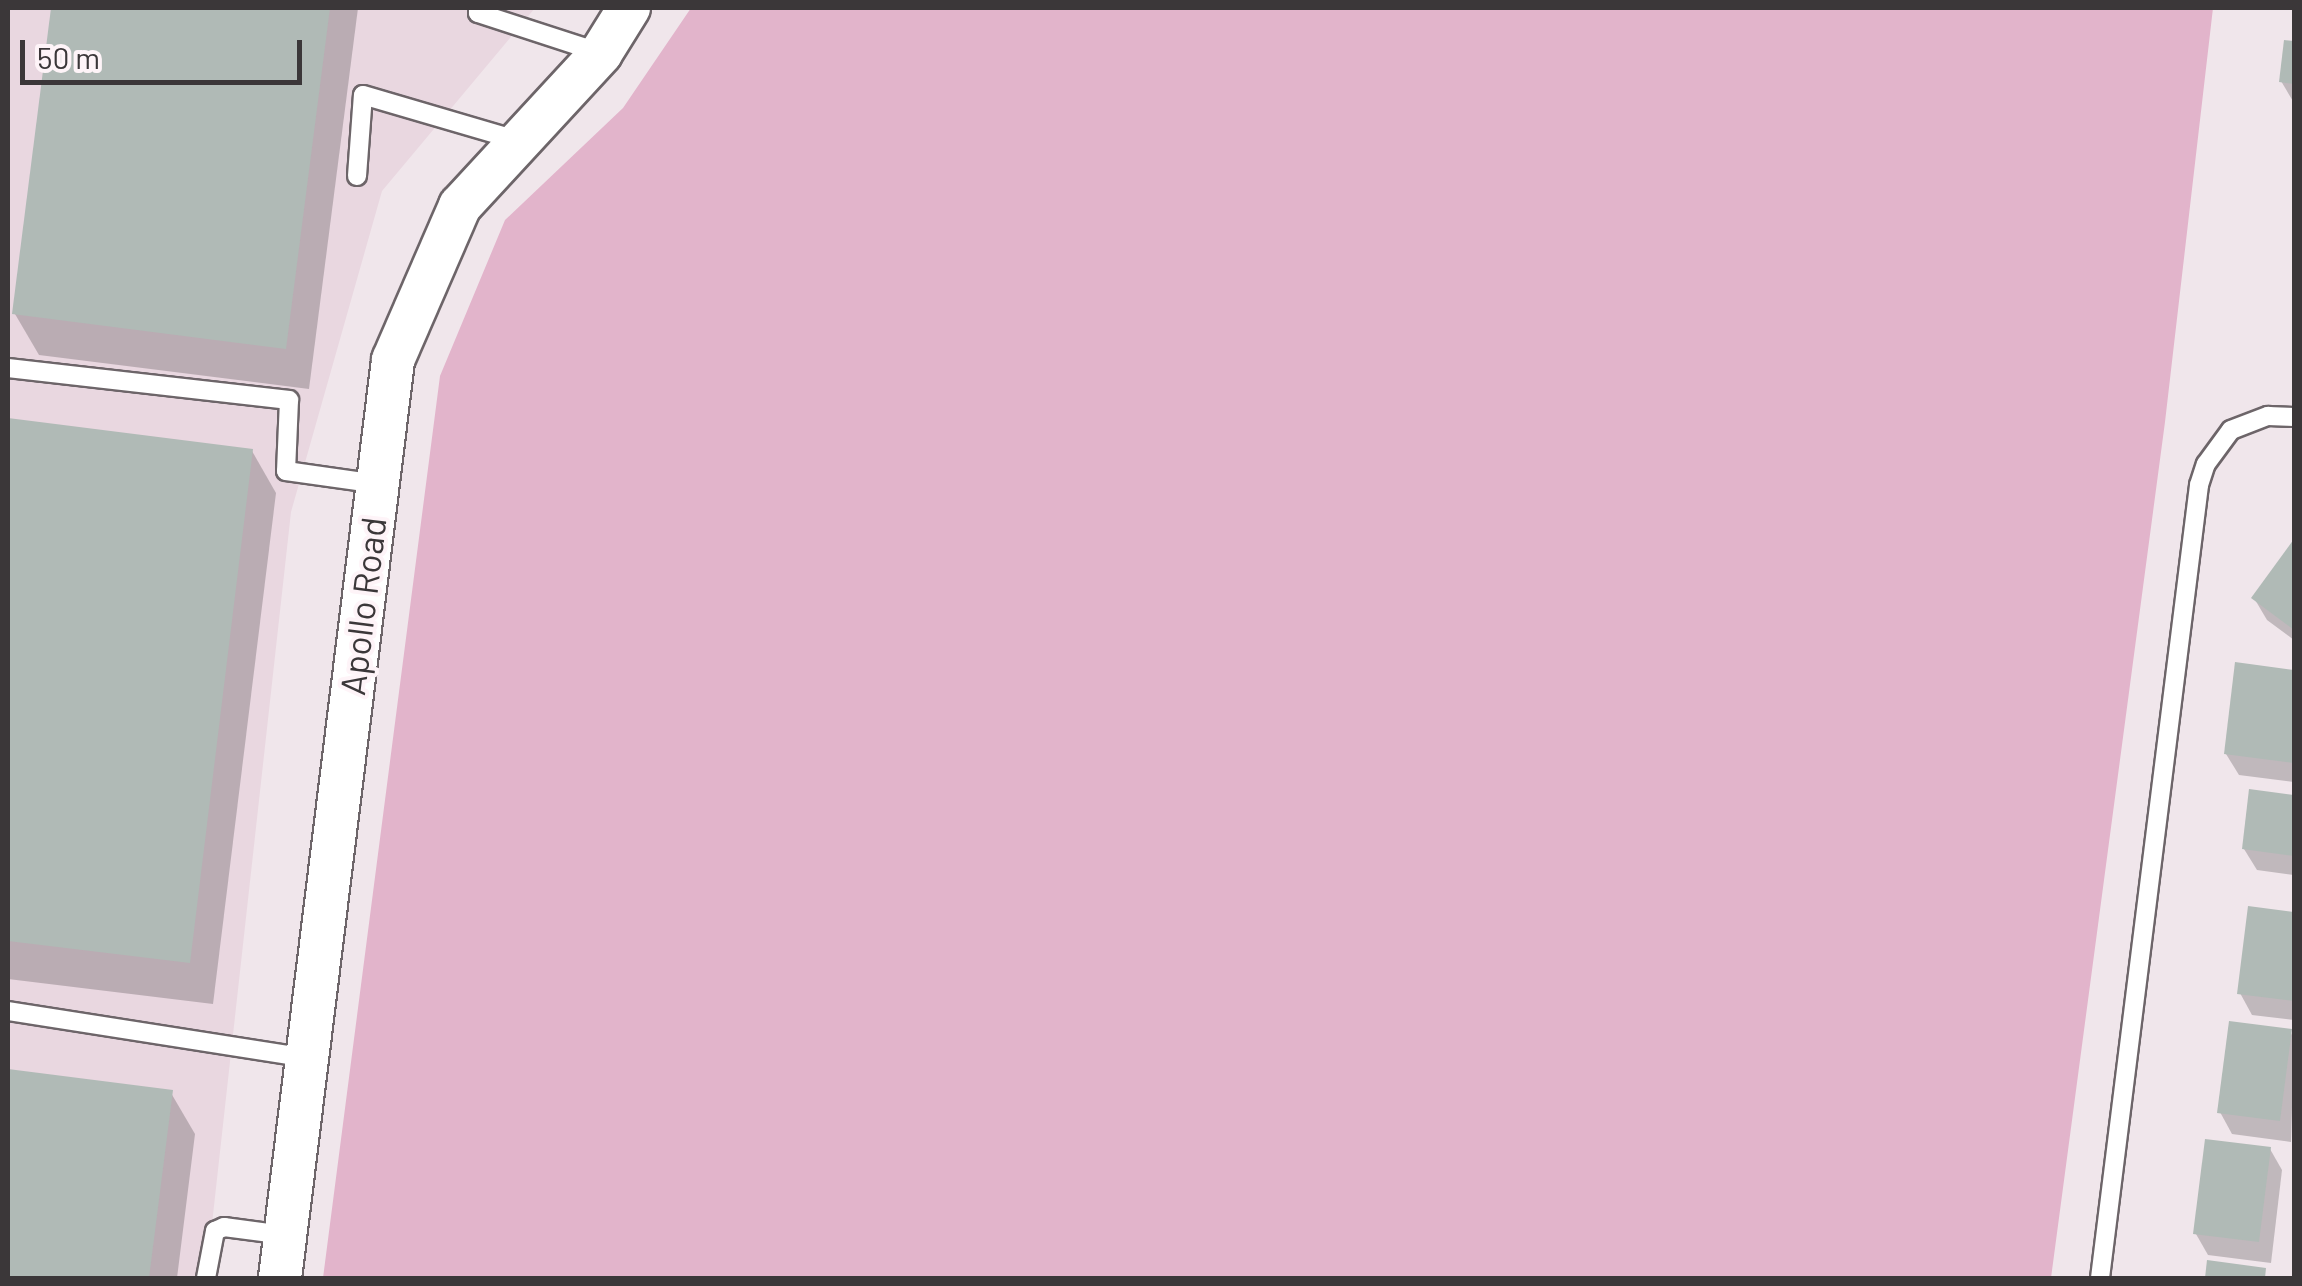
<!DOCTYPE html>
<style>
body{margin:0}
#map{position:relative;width:2302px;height:1286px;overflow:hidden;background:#f0e6eb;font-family:Barlow,sans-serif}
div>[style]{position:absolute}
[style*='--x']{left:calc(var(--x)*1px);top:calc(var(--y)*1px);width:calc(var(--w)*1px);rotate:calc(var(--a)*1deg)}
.built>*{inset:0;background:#e9d7e0}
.green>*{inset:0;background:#e2b4cb}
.shadow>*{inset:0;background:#0003}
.building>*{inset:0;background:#b0bab6}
.roads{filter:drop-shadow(2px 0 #6d6569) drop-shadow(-2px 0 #6d6569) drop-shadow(0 2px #6d6569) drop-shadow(0 -2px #6d6569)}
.service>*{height:18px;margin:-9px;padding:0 9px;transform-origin:9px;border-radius:9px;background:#fff}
.tertiary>*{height:42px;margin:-21px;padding:0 21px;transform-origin:21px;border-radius:21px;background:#fff}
span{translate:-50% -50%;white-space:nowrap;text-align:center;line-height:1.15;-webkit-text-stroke:8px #fef4f8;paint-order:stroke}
.street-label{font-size:35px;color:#3b3739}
.frame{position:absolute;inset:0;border:10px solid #3b3739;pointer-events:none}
.scale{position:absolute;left:20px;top:40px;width:282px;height:45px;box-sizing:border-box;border:5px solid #3b3739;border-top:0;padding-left:12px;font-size:30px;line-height:35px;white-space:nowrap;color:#3b3739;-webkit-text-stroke:8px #fef4f8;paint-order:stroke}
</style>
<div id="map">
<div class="built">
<i style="clip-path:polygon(8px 8px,535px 8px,382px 191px,291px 512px,206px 1278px,8px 1278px)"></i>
</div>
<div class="green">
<i style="clip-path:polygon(691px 8px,2213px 8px,2165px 422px,2051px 1278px,323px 1278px,440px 376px,505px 220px,623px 108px)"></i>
</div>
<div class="shadow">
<i style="clip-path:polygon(53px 8px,358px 8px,309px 389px,39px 355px,15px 314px)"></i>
<i style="clip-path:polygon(2286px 42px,2294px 43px,2294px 103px,2281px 81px)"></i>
<i style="clip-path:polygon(8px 421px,252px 451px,276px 493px,213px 1004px,8px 979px)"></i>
<i style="clip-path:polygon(2294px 543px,2294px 640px,2267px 620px,2254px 598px)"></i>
<i style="clip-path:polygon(2237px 665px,2294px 672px,2294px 782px,2239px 775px,2226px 754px)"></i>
<i style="clip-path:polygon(2251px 792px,2294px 797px,2294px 875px,2257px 870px,2244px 849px)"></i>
<i style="clip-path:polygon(2250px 909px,2294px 915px,2294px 1020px,2252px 1015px,2240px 993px)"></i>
<i style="clip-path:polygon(2290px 1031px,2294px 1039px,2291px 1142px,2232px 1134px,2220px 1112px)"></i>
<i style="clip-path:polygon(8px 1072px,171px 1093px,195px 1134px,177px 1278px,8px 1278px)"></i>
<i style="clip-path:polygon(2270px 1149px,2282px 1170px,2271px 1263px,2208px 1255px,2196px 1234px)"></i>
</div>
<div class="building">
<i style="clip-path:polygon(51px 8px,330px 8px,286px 349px,12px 314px)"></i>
<i style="clip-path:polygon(2284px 40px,2294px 41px,2294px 84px,2279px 82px)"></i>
<i style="clip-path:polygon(8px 418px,253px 449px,190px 963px,8px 941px)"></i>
<i style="clip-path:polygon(2294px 539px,2294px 630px,2251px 598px)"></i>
<i style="clip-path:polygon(2235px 662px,2294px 670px,2294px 763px,2224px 754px)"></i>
<i style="clip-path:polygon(2249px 789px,2294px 795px,2294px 856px,2242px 849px)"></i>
<i style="clip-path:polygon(2248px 906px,2294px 912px,2294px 1001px,2237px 994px)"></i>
<i style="clip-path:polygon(2229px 1021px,2292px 1029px,2280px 1121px,2217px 1113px)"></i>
<i style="clip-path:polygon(8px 1069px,173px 1090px,149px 1278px,8px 1278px)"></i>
<i style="clip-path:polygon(2205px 1139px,2271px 1147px,2259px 1242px,2193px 1234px)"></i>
<i style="clip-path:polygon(2207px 1260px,2266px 1268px,2265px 1278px,2205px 1278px)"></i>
</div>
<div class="roads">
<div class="service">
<i style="--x:478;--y:8;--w:5;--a:90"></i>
<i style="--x:478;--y:13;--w:129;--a:18"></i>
<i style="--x:357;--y:176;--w:81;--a:-85.8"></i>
<i style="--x:363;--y:95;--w:164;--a:16.3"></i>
<i style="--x:8;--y:368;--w:283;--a:6.5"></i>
<i style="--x:289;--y:400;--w:71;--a:92.4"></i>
<i style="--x:286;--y:471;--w:92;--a:8.1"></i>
<i style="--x:8;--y:1011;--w:303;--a:8.9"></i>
<i style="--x:206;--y:1278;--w:48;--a:-79.2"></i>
<i style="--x:215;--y:1231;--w:10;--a:-24"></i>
<i style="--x:224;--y:1227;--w:62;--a:7.5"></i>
<i style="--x:2100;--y:1278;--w:799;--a:-82.88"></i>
<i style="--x:2199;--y:485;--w:22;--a:-72"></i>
<i style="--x:2206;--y:464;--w:42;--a:-53.7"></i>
<i style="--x:2231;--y:430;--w:40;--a:-21"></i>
<i style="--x:2268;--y:416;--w:26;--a:2"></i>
</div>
<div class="tertiary">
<i style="--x:280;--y:1278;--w:925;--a:-82.98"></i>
<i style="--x:393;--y:360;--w:168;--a:-66.5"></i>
<i style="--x:460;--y:206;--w:208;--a:-47.3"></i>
<i style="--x:601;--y:53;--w:53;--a:-58.1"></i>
</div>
</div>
<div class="street-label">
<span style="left:362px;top:606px;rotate:-83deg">Apollo Road</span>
</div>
<div class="frame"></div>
<div class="scale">50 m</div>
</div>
